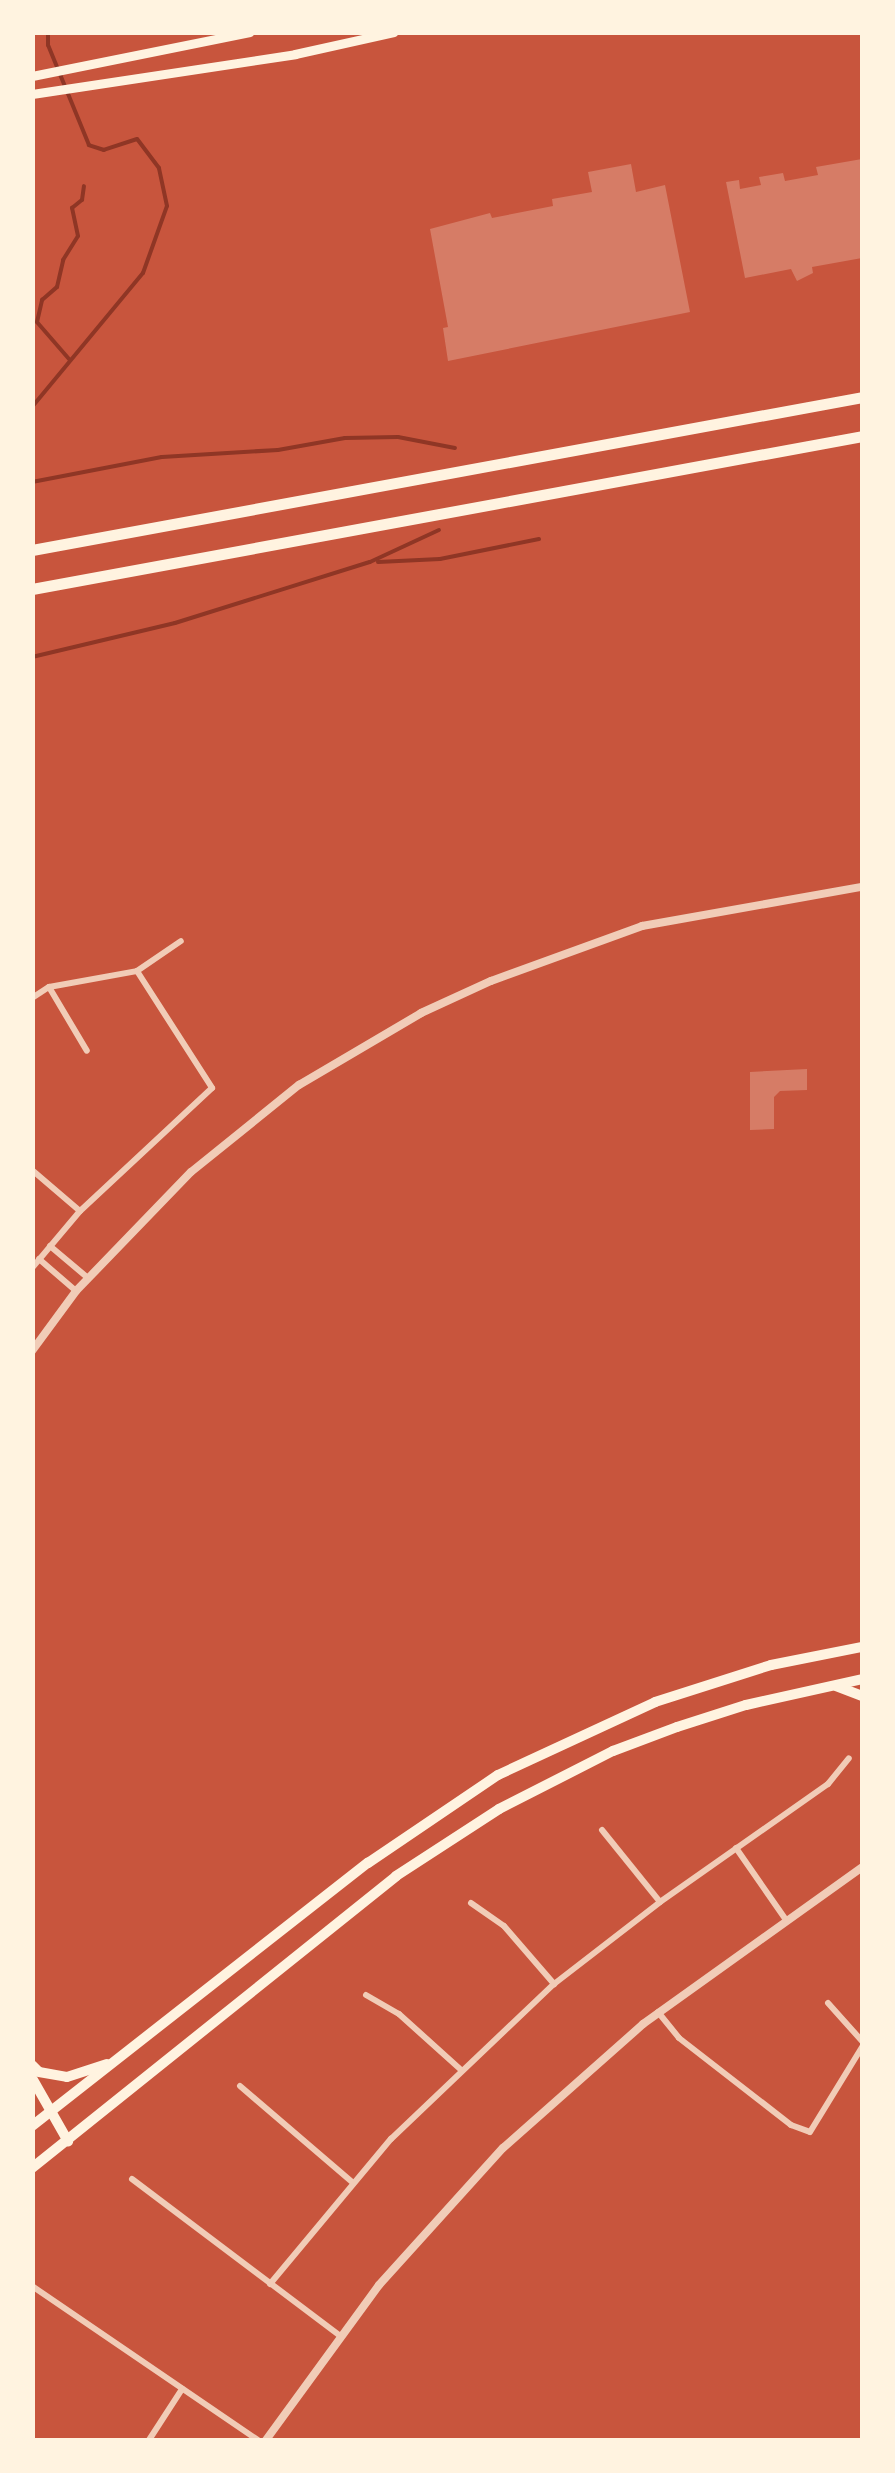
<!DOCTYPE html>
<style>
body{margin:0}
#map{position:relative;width:895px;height:2473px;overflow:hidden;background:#c8553d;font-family:Poppins,sans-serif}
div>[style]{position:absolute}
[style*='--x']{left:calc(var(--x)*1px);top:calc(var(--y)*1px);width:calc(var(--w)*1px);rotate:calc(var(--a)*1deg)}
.stream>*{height:4px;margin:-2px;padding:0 2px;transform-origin:2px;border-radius:2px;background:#8f3625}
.building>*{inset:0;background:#d67c66}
.minor>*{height:6px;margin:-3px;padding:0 3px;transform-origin:3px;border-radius:3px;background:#f1ccb7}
.tertiary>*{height:8px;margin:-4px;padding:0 4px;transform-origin:4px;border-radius:4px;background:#f1ccb7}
.secondary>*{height:9px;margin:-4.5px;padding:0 4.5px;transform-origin:4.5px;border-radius:4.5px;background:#fff3e0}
.primary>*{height:10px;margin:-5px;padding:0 5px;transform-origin:5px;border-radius:5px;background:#fff3e0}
.motorway>*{height:11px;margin:-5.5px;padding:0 5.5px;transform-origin:5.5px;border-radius:5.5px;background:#fff3e0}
span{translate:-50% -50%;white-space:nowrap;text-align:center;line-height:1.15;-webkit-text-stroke:9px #fff3e0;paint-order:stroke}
.frame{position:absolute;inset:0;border:35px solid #fff3e0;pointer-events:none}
</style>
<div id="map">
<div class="stream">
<i style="--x:69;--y:359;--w:49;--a:-130.9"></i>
<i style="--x:37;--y:322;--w:23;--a:-77"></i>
<i style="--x:42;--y:300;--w:20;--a:-41"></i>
<i style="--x:57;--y:287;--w:28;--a:-77"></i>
<i style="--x:63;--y:260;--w:28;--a:-58"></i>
<i style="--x:78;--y:236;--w:29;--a:-102"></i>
<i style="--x:72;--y:208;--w:13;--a:-39"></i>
<i style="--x:82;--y:200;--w:14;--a:-82"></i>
<i style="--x:32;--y:407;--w:174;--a:-50.4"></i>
<i style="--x:143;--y:273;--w:71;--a:-70.3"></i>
<i style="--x:167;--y:206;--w:39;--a:-102"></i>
<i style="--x:159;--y:168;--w:36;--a:-127"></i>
<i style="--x:137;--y:139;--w:35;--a:162"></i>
<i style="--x:104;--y:150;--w:16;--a:-162"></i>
<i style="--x:89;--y:145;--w:108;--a:-112.3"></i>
<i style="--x:48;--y:45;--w:13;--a:-90"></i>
<i style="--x:32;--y:482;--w:132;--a:-10.9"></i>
<i style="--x:162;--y:457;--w:116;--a:-3.5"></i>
<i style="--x:278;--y:450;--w:68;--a:-10.2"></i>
<i style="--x:345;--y:438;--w:53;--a:-1.1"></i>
<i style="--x:398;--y:437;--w:58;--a:10.9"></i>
<i style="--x:378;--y:562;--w:62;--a:-2.8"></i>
<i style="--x:440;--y:559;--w:101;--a:-11.4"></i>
<i style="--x:32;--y:657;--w:147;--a:-13.4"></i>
<i style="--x:175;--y:623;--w:204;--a:-17.4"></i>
<i style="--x:370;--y:562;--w:76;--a:-24.9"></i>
</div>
<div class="building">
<i style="clip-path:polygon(862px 159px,862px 258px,812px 267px,813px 273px,797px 281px,791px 269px,745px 278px,726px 182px,739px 180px,740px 189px,761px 185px,759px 177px,783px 173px,785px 181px,818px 175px,816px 167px)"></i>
<i style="clip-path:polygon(631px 164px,636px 192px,665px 185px,690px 312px,448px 361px,443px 328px,448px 327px,430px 229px,490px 213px,492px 218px,553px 206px,552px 199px,592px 192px,588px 172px)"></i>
<i style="clip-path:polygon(807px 1069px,807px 1090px,780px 1091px,774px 1097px,774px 1129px,750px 1130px,750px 1072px)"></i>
</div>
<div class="minor">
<i style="--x:137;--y:971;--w:53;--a:-34.3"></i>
<i style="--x:49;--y:987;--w:74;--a:59.3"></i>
<i style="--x:32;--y:998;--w:20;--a:-33"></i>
<i style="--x:49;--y:987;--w:89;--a:-10.3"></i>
<i style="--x:137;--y:971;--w:139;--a:57.3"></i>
<i style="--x:212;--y:1088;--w:180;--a:137"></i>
<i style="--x:80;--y:1211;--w:75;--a:130.1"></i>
<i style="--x:32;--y:1170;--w:63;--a:40.5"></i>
<i style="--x:50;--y:1246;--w:50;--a:40.1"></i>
<i style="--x:39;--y:1259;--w:49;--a:40.9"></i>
<i style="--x:602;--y:1830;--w:92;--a:51.1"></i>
<i style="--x:736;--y:1848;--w:88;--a:55.2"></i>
<i style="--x:471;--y:1903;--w:40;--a:34.9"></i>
<i style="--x:504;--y:1926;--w:77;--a:49.2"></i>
<i style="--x:366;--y:1995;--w:38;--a:30"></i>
<i style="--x:399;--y:2014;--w:82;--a:42"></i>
<i style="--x:828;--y:2003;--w:51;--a:48.2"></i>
<i style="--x:658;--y:2012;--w:33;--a:51"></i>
<i style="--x:679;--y:2038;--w:142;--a:37.8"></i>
<i style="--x:791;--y:2125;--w:20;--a:20"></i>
<i style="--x:810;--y:2132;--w:100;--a:-58.5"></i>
<i style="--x:240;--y:2086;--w:148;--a:40.6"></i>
<i style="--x:132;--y:2179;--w:259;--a:37"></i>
<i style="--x:270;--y:2284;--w:189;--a:-50.2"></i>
<i style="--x:391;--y:2139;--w:225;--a:-43.6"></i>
<i style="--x:554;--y:1984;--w:134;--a:-37.7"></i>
<i style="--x:660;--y:1902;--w:205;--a:-35.1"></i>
<i style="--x:828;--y:1784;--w:33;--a:-51"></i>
<i style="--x:32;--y:2286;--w:273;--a:34.3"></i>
<i style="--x:149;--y:2440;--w:61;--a:-57.1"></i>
</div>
<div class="tertiary">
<i style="--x:32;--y:1351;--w:74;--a:-53.7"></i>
<i style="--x:76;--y:1291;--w:165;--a:-46"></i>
<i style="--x:191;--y:1172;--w:139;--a:-38.9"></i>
<i style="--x:299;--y:1085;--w:142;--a:-30.5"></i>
<i style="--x:421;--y:1013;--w:77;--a:-24.6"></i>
<i style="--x:491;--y:981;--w:161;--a:-20"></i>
<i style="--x:642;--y:926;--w:223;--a:-10.1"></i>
<i style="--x:266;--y:2440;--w:192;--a:-53.9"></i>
<i style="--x:379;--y:2285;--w:185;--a:-47.9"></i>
<i style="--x:503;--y:2148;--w:187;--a:-41.5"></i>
<i style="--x:643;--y:2024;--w:269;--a:-35.6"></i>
</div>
<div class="secondary">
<i style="--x:32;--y:76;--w:222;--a:-11.4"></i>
<i style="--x:32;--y:94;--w:266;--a:-8.6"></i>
<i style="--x:295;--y:54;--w:101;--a:-12.5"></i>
</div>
<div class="primary">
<i style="--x:836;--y:1686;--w:28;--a:21"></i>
<i style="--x:32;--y:2065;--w:10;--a:45"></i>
<i style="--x:39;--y:2072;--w:28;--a:10"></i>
<i style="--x:67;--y:2077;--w:42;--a:-18"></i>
<i style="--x:32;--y:2078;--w:73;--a:60.3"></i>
<i style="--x:32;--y:2126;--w:427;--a:-38.1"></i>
<i style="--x:368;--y:1863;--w:157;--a:-34.1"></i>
<i style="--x:498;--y:1775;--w:173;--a:-24.9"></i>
<i style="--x:655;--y:1702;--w:122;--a:-17.7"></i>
<i style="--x:771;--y:1665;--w:93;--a:-11.2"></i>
<i style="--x:32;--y:2168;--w:467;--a:-38.7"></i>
<i style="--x:396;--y:1876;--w:123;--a:-33"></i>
<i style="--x:499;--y:1809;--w:128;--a:-27"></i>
<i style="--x:613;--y:1751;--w:68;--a:-20.6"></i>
<i style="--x:677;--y:1727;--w:72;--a:-17.7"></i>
<i style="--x:746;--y:1705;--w:119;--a:-12.6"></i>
</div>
<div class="motorway">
<i style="--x:32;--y:550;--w:844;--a:-10.44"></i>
<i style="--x:32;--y:589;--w:844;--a:-10.44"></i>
</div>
<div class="frame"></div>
</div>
